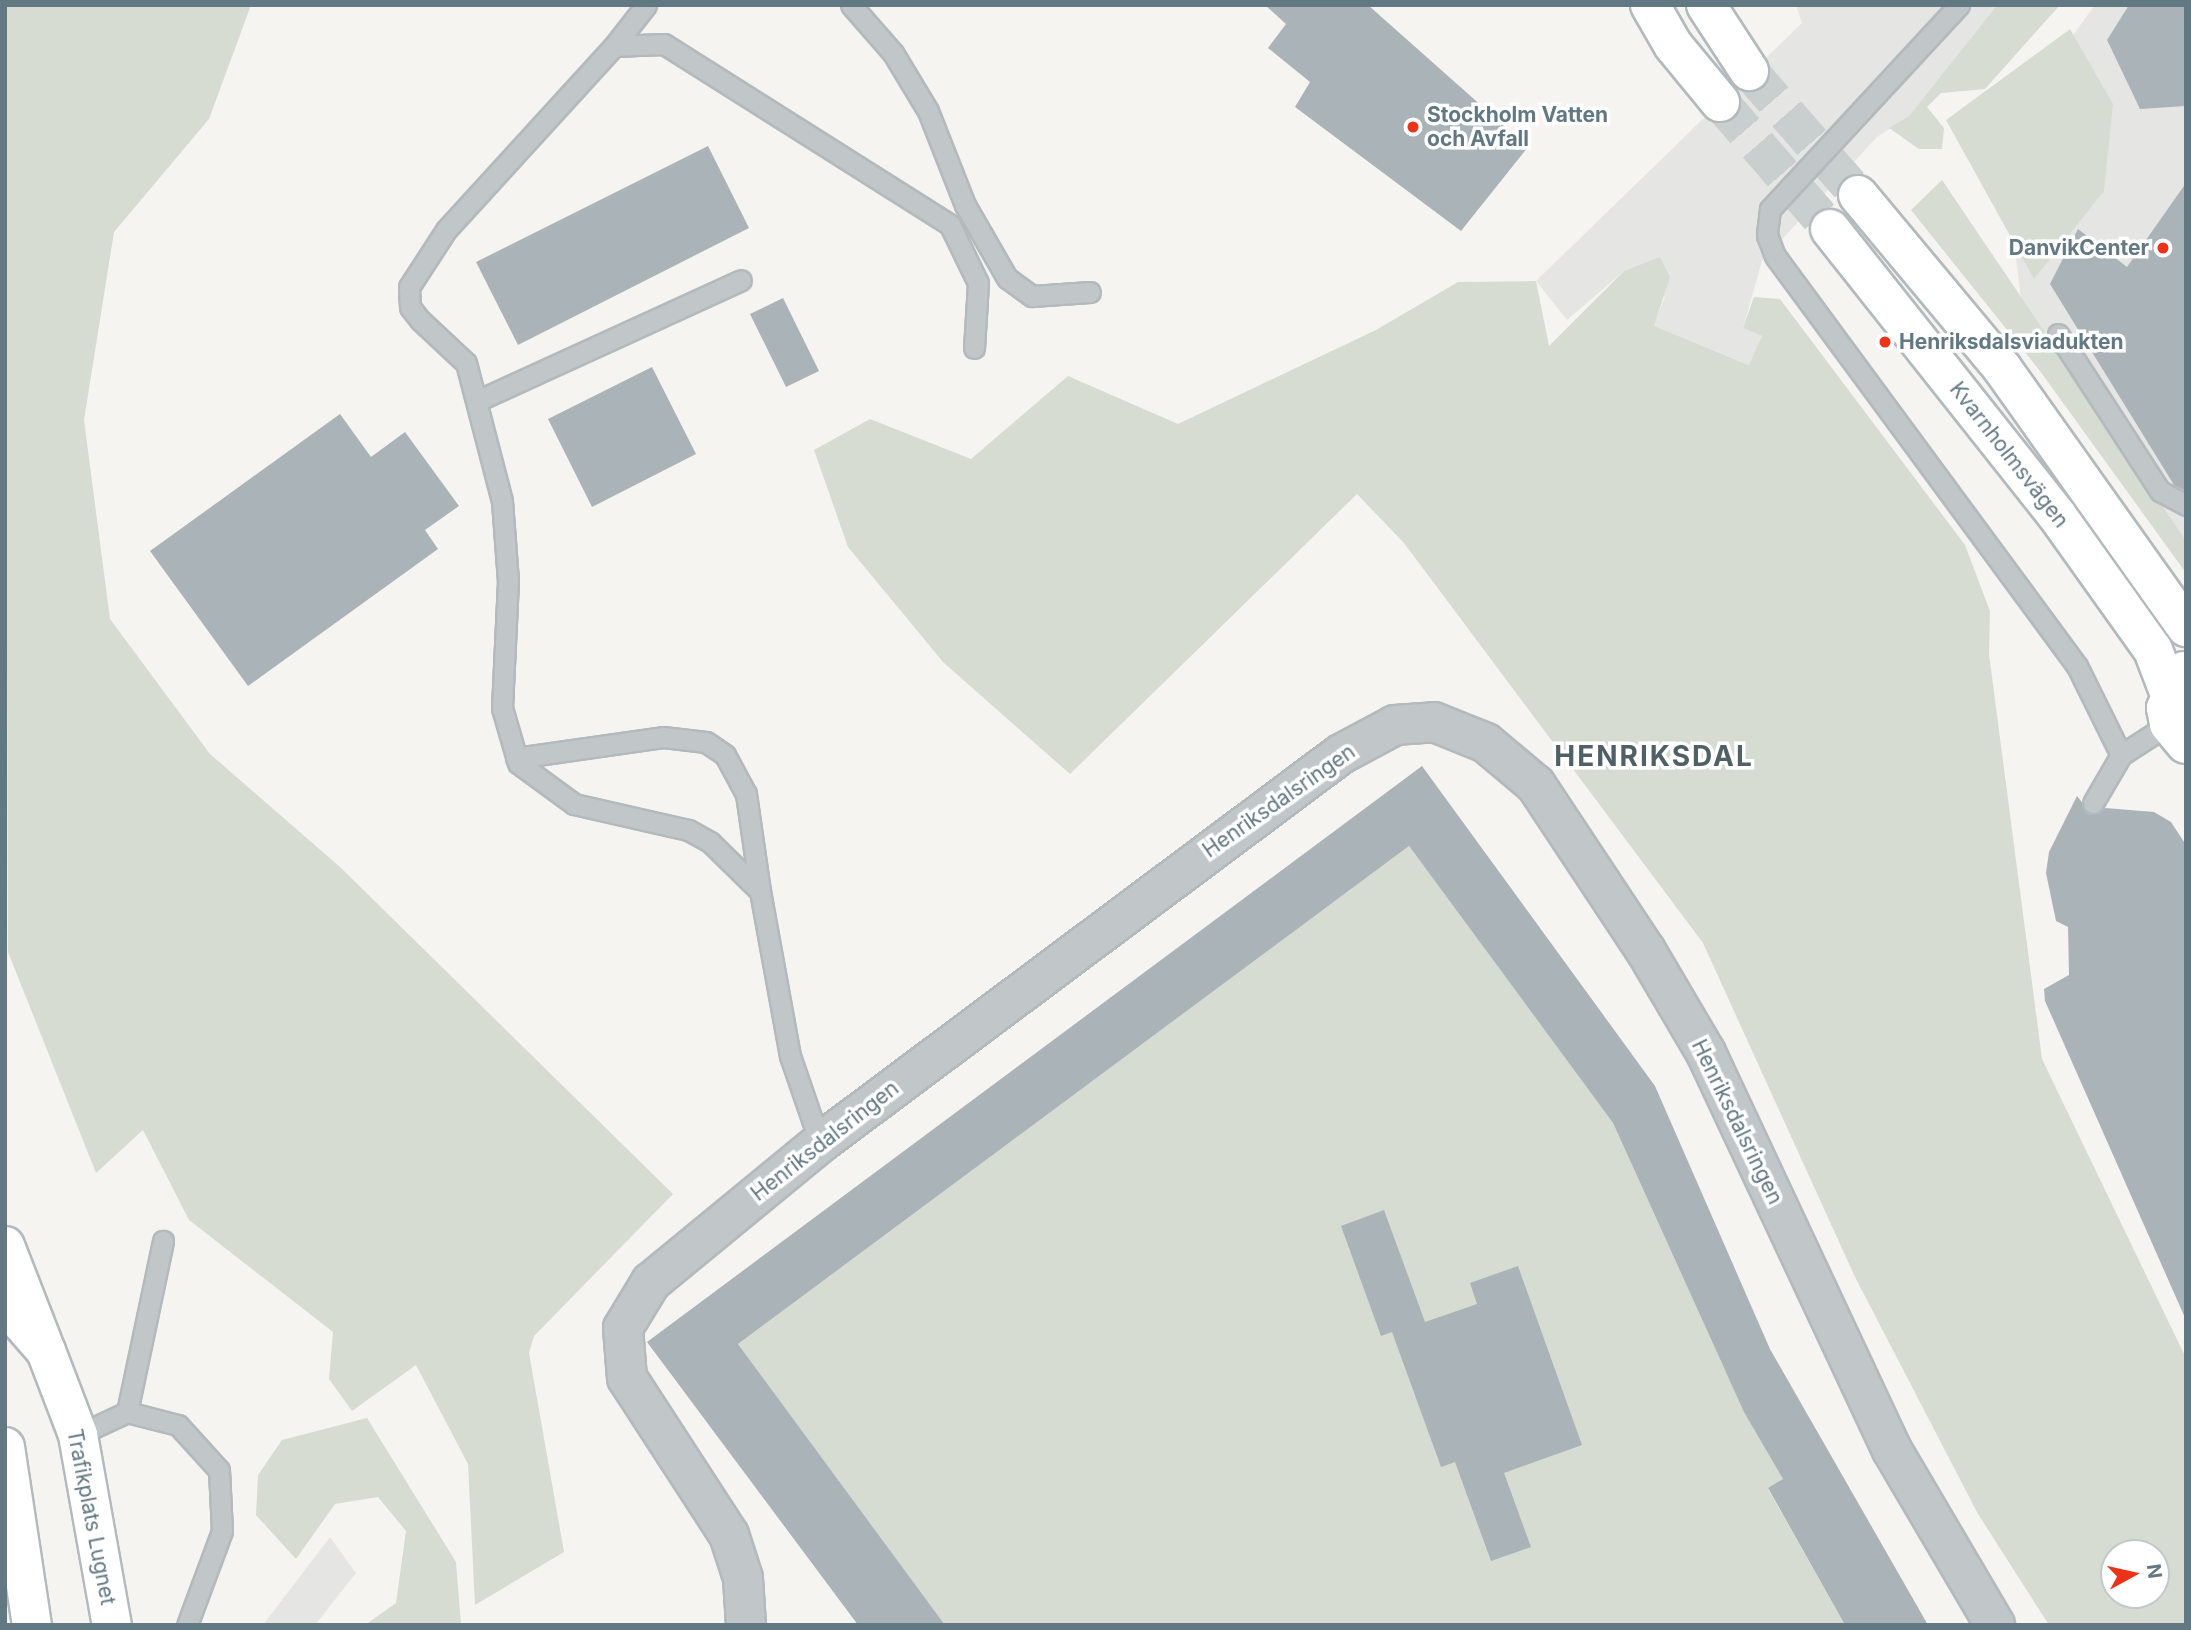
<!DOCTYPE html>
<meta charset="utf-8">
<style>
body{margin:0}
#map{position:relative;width:2191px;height:1630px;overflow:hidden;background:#f5f4f0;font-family:Inter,sans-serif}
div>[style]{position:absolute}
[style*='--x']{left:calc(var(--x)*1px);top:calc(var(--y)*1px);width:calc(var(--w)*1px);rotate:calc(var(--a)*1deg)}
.built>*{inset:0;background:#e5e6e4}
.green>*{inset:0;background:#d6dcd1}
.building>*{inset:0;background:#aab3b7}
.secondary-tunnel>*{height:38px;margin-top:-19px;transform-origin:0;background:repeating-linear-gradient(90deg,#c9cfcf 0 38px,transparent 0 57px)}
.roads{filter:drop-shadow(2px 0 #b3babd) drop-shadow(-2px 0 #b3babd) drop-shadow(0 2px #b3babd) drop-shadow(0 -2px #b3babd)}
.lane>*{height:19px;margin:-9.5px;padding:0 9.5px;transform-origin:9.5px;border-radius:9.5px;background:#c1c6c8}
.street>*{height:38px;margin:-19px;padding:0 19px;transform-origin:19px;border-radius:19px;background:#c1c6c8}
.secondary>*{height:38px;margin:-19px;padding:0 19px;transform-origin:19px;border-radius:19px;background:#fff}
.primary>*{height:38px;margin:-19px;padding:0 19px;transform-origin:19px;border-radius:19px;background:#fff}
.dots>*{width:19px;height:19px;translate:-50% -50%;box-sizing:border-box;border:4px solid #fff;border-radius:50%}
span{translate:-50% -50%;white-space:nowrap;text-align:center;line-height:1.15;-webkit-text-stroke:7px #fff;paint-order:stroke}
.poi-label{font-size:21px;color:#627883;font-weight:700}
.left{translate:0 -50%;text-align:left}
.right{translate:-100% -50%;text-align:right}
.street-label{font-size:21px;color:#627883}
.district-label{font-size:28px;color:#506067;font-weight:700;letter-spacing:2px}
.frame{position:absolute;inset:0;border:7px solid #627883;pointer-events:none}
.north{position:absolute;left:2100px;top:1539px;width:70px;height:70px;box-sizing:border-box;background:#fff;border:2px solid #c0c9cd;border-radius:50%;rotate:82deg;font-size:19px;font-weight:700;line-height:28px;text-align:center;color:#627883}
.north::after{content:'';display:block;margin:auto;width:24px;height:32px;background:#eb331a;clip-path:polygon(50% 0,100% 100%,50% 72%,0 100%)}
</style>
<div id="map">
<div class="built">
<i style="clip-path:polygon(1796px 5px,1997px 5px,1909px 116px,1877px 137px,1762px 261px,1743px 328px,1762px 336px,1750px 365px,1653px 326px,1665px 297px,1624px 271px,1567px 320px,1536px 281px,1802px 23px)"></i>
<i style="clip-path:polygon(2095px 5px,2186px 5px,2186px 554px,2022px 308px,2001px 133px)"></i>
<i style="clip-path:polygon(330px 1537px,356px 1573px,315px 1625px,263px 1625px)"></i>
</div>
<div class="green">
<i style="clip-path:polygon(5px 5px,251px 5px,209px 119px,114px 232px,84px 420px,110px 619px,210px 754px,340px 867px,673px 1194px,534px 1336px,529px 1353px,564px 1552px,475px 1605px,468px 1464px,416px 1365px,352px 1411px,329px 1379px,333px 1332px,189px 1220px,143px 1130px,96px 1173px,8px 952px)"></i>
<i style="clip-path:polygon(1997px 5px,2060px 5px,1985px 89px,1941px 93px,1927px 107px,1944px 128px,1942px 149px,1919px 149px,1889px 128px,1909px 116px)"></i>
<i style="clip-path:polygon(2070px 29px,2113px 104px,2104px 191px,2034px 279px,1946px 120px)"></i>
<i style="clip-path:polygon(1942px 180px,2186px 541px,2186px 573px,2040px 371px,1911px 210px)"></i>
<i style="clip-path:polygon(evenodd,1660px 257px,1670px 277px,1654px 326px,1749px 365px,1762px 336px,1743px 328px,1754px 297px,1780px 299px,1965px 545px,1990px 611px,1989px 654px,2042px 1059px,2186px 1358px,2186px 1625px,2049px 1625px,1978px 1514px,1855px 1277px,1703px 943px,1404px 543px,1357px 494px,1070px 774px,943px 662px,848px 547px,814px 450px,870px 419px,971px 459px,1068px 376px,1178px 424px,1376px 330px,1458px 282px,1536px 281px,1549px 346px,1624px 271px,1660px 257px,2114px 1553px,2156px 1553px,2156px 1595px,2114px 1595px,2114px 1553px)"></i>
<i style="clip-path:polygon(1409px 846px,1613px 1123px,1725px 1370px,1783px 1479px,1768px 1489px,1845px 1625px,945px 1625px,738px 1344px)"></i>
<i style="clip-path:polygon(367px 1418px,456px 1562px,461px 1625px,365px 1625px,396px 1603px,406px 1531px,378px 1497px,335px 1504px,296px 1559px,256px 1515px,258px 1475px,282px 1440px)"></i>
</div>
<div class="building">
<i style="clip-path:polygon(1265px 5px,1368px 5px,1528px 147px,1461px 231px,1295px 107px,1310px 82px,1268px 48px,1286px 24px)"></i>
<i style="clip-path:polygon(2129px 5px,2186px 5px,2186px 106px,2140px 109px,2107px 40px)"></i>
<i style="clip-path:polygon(708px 146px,749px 228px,518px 345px,476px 262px)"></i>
<i style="clip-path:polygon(2186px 183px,2186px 491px,2174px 485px,2050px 284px,2078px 229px,2127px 267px)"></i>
<i style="clip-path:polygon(783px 298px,819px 371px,786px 387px,750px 314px)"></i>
<i style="clip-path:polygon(652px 367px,696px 454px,592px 507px,548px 419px)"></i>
<i style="clip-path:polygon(340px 414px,371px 457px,405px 432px,459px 506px,425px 530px,438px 549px,248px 686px,150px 551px)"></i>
<i style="clip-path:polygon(1422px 766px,1655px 1086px,1770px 1349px,1928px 1625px,1845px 1625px,1768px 1488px,1783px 1479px,1744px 1412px,1613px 1123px,1409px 846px,738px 1344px,945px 1625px,858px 1625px,647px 1342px)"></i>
<i style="clip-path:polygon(2077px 796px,2092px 815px,2105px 808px,2154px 812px,2171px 822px,2186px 845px,2186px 1320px,2045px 1001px,2044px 989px,2069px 975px,2068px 927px,2056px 921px,2046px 873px,2049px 852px)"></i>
<i style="clip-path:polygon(1384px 1210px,1425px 1322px,1477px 1304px,1470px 1283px,1518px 1266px,1582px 1445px,1504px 1473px,1531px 1547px,1491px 1561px,1455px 1462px,1441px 1467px,1392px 1332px,1381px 1336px,1341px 1226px)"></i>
</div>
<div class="secondary-tunnel">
<i style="--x:1749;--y:71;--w:165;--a:48.7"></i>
<i style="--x:1720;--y:102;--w:168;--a:49.1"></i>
</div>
<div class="roads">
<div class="lane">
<i style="--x:851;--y:5;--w:64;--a:48.8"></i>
<i style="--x:893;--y:53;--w:68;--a:58.9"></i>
<i style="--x:928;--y:111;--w:101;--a:68.5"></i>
<i style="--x:965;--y:205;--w:84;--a:60.1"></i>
<i style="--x:1007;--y:278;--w:31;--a:36"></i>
<i style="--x:1032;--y:296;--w:58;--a:-3.9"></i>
<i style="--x:1959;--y:5;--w:278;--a:132.8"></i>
<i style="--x:1770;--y:209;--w:26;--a:97"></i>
<i style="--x:1767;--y:235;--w:22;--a:69"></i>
<i style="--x:1775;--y:256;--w:509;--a:53.63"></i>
<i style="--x:2077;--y:666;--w:99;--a:63.7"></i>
<i style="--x:614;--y:46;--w:52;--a:-52"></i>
<i style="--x:2058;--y:334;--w:187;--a:57"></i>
<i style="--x:2160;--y:491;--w:30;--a:28"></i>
<i style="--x:477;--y:401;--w:290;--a:-24.6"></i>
<i style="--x:516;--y:758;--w:148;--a:-8.1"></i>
<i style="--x:663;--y:737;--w:43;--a:6.6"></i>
<i style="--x:706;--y:742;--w:23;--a:34"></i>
<i style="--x:725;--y:755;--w:44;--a:61.7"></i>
<i style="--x:746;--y:794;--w:98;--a:81.8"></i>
<i style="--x:2093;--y:803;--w:56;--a:-59.7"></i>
<i style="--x:2121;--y:755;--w:57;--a:-32.9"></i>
<i style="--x:820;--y:1143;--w:92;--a:-109"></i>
<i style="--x:790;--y:1056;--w:168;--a:-100.3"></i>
<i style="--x:760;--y:891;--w:70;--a:-135.6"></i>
<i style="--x:710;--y:842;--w:25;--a:-151"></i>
<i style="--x:688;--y:830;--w:117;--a:-167.2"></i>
<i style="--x:574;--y:804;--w:69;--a:-143.8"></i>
<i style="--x:518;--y:763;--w:57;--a:-106.2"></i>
<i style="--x:502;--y:708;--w:127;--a:-87.3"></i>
<i style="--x:508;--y:581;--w:80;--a:-94.3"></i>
<i style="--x:502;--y:501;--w:143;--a:-104.6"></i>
<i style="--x:466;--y:363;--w:63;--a:-136.9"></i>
<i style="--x:420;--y:320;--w:16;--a:-128"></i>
<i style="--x:410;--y:307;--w:20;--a:-93"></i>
<i style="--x:409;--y:287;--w:68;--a:-57"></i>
<i style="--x:446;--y:230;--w:249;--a:-47.6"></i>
<i style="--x:614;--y:46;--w:50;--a:-2.3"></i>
<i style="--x:664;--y:44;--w:338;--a:32.3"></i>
<i style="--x:950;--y:225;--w:64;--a:64.2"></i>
<i style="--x:978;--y:283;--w:65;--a:93.5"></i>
<i style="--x:127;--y:1412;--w:175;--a:-78.1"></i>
<i style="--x:78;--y:1435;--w:54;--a:-25.1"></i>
<i style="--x:127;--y:1412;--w:53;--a:14.3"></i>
<i style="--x:178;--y:1425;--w:61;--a:47.7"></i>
<i style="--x:219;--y:1470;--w:61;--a:87.2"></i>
<i style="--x:222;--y:1531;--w:100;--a:110.4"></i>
</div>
<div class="street">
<i style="--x:746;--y:1625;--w:47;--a:-93.7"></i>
<i style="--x:743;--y:1578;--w:45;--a:-108"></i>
<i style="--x:729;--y:1535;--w:187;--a:-123"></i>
<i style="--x:627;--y:1378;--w:50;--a:-94.6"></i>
<i style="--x:623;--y:1328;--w:54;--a:-58.7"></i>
<i style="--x:651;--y:1282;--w:219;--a:-39.4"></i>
<i style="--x:820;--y:1143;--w:650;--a:-36.75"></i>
<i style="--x:1341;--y:754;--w:61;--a:-28.2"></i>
<i style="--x:1395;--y:725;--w:39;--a:-4"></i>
<i style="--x:1434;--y:722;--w:56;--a:22"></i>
<i style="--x:1486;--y:743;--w:65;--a:40"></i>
<i style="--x:1536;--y:785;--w:199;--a:56.5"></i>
<i style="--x:1646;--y:951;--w:118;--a:59.5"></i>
<i style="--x:1706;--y:1053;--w:438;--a:64.9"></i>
<i style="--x:1892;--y:1450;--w:203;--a:59.5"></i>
</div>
<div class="secondary">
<i style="--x:1650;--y:5;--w:46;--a:60.1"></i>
<i style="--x:1673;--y:45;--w:74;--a:50.5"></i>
<i style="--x:1706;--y:5;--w:79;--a:56.9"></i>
<i style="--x:1858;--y:195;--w:225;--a:50.2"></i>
<i style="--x:2002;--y:368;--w:318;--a:54.6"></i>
<i style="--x:1830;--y:229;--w:364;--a:51.6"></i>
<i style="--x:2056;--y:514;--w:167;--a:54.5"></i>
<i style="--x:2153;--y:650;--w:45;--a:69.1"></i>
<i style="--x:2184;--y:671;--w:41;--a:115.9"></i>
<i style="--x:2166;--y:708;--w:16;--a:79"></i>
<i style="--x:2169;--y:724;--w:26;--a:50"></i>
<i style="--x:5;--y:1304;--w:62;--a:48.9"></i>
<i style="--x:46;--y:1351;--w:90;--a:69.1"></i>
<i style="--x:78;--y:1435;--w:193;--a:79.9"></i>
</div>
<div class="primary">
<i style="--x:5;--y:1246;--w:113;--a:68.7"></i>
<i style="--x:5;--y:1447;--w:180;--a:81.4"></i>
</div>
</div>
<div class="dots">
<i style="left:1413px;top:127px;background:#eb331a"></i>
<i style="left:2163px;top:248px;background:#eb331a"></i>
<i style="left:1885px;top:342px;background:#eb331a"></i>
</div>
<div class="poi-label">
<span class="left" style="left:1427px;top:127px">Stockholm Vatten<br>och Avfall</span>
<span class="right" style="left:2149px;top:248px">DanvikCenter</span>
<span class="left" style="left:1899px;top:342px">Henriksdalsviadukten</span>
</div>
<div class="street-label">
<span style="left:2009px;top:455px;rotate:52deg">Kvarnholmsvägen</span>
<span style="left:1279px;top:801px;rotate:-35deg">Henriksdalsringen</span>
<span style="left:1737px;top:1122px;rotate:64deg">Henriksdalsringen</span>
<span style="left:825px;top:1141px;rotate:-38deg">Henriksdalsringen</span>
<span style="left:91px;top:1517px;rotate:79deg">Trafikplats Lugnet</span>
</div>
<div class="district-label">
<span style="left:1654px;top:756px">HENRIKSDAL</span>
</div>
<div class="frame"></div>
<div class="north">N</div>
</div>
